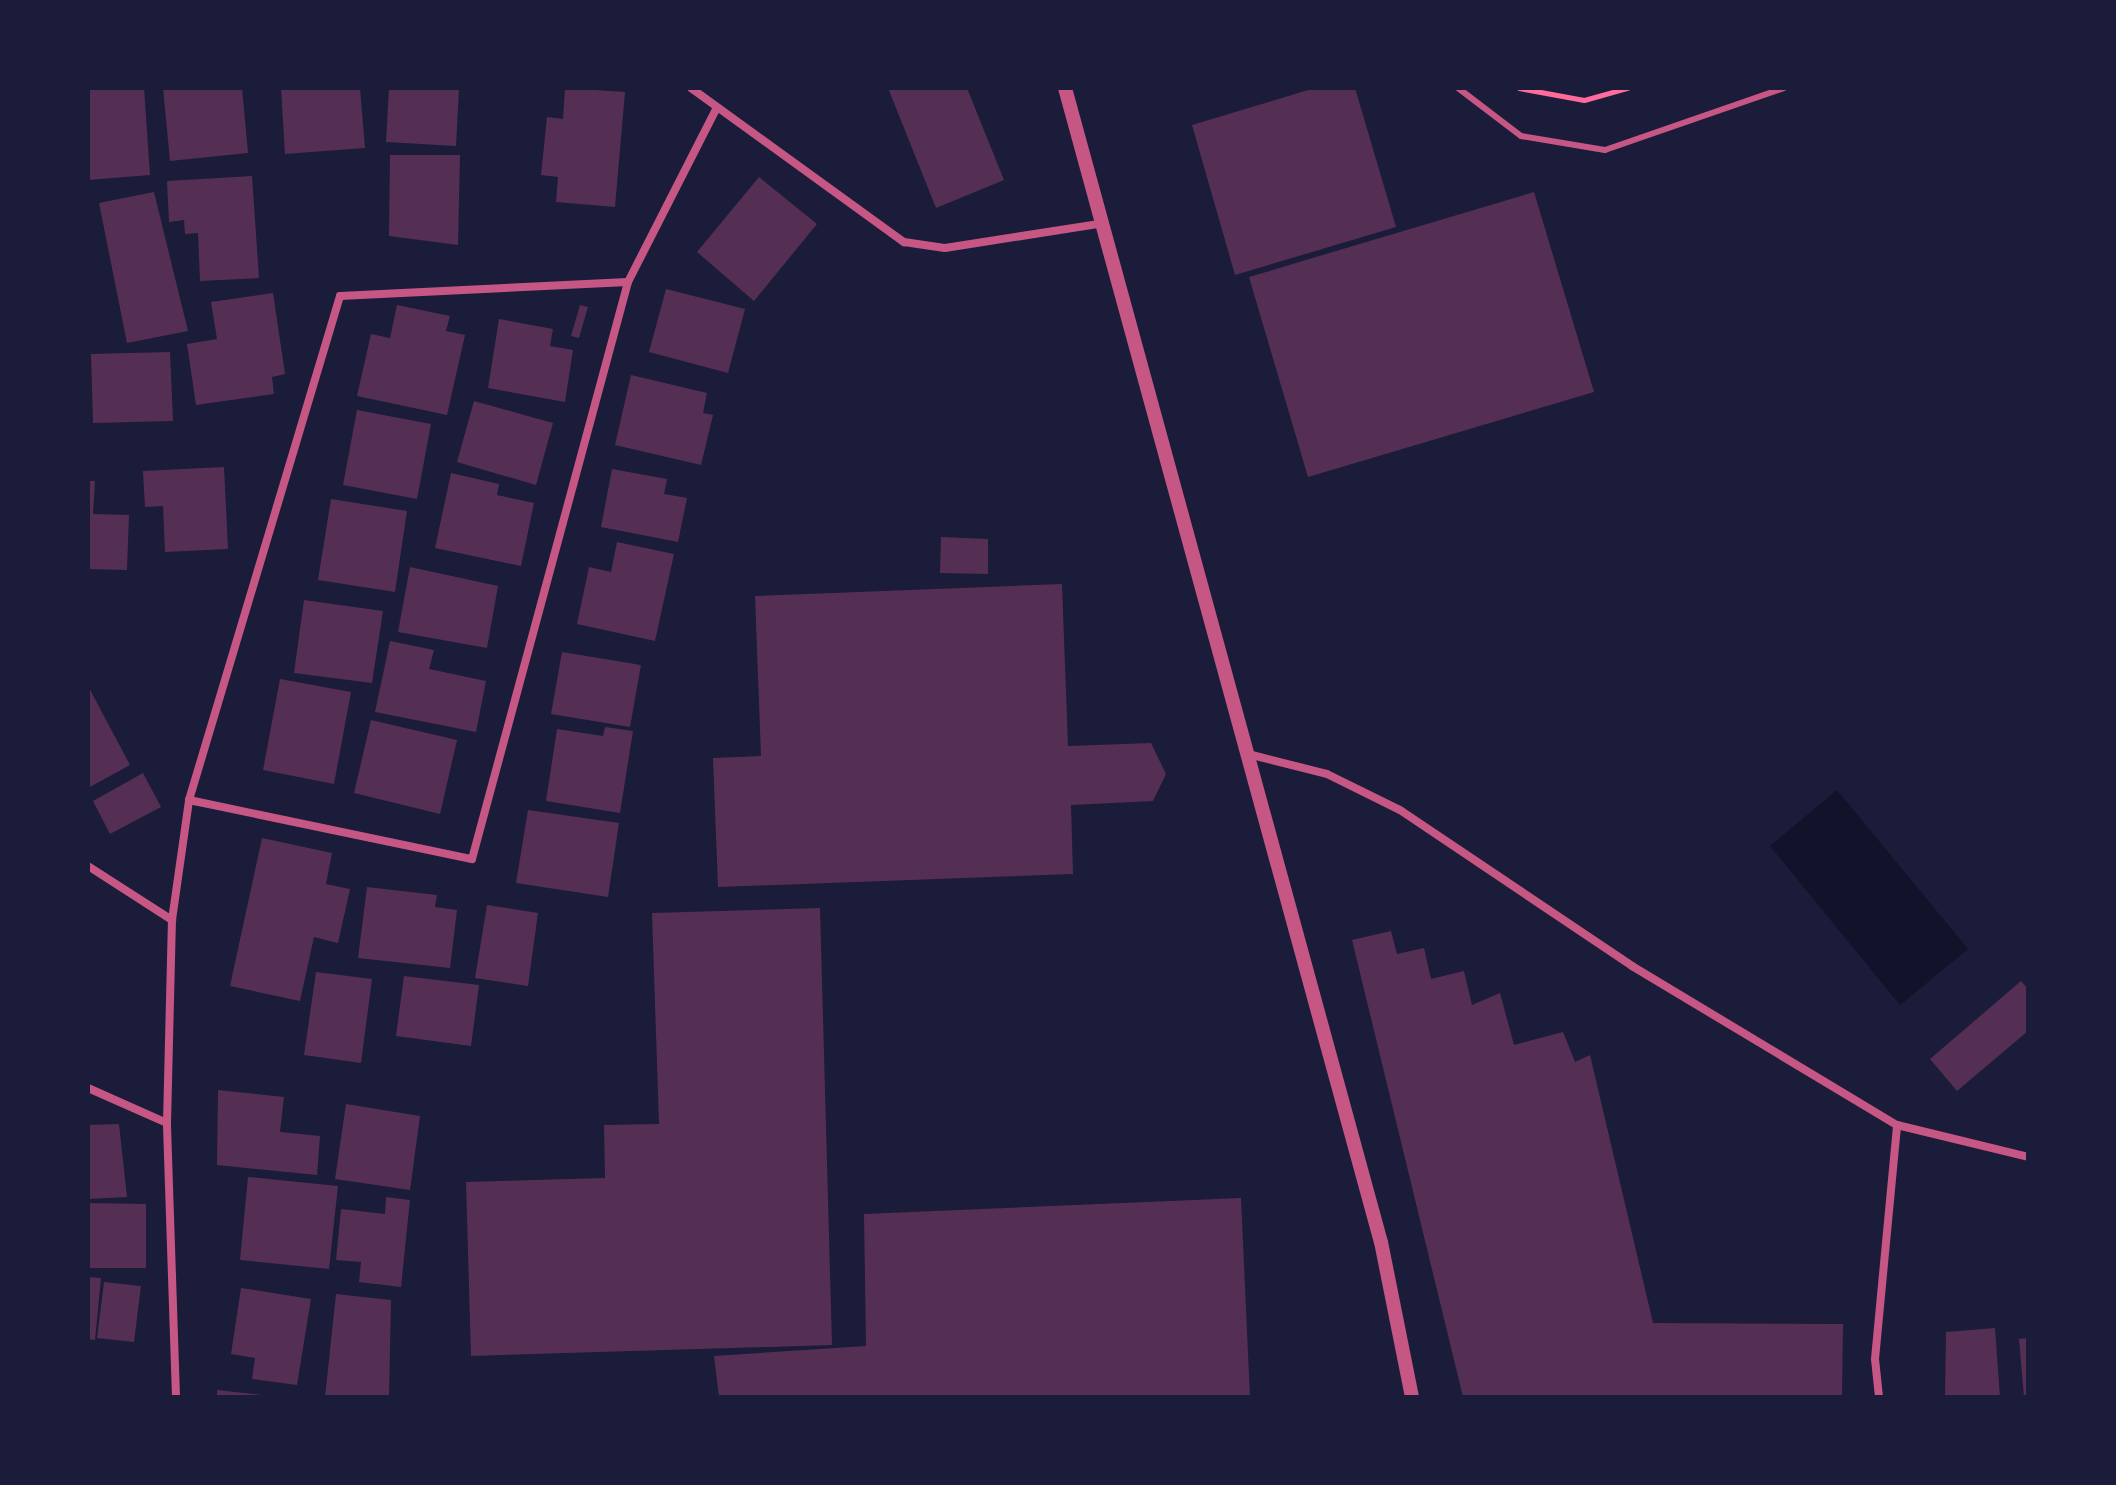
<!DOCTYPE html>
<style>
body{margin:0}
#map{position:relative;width:2116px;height:1485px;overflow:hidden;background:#1b1b3a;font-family:Overpass,sans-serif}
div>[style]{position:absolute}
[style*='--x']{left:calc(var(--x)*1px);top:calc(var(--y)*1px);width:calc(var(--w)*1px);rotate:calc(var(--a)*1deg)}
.water>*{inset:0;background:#12122b}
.building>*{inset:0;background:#542f53}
.path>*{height:5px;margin:-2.5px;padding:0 2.5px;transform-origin:2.5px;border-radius:2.5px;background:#ff6b9d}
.service>*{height:6px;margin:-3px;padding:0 3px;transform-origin:3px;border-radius:3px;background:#c65784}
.minor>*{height:8px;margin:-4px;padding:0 4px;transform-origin:4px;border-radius:4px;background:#c65784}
.tertiary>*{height:14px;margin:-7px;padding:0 7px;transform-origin:7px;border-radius:7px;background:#c65784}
span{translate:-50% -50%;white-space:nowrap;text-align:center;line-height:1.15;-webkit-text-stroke:8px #1b1b3a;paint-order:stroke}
.frame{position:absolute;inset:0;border:90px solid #1b1b3a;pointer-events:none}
</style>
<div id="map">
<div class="water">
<i style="clip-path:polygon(1837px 790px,1968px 949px,1900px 1005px,1770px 846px)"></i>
</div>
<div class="building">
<i style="clip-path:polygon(88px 88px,144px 88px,150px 175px,88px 180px)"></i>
<i style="clip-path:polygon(163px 88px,242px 88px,248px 153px,170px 161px)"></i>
<i style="clip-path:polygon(281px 88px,360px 88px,365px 148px,285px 154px)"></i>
<i style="clip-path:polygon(389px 88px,459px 88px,456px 146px,386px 142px)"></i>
<i style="clip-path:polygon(565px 88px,625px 92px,615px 207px,556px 202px,558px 177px,541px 175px,547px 117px,563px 119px)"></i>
<i style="clip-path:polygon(888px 88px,967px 88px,1004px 180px,936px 208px)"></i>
<i style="clip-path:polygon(1315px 88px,1355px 88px,1396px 227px,1235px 275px,1192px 125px)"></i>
<i style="clip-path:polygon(390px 155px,460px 155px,458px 245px,389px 236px)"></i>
<i style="clip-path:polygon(252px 176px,259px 278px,200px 281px,198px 233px,185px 234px,184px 220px,169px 222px,167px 181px)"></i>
<i style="clip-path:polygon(759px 177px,817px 224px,754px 301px,697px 252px)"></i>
<i style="clip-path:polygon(154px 192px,188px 331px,127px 343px,99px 203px)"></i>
<i style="clip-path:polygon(1534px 192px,1594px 392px,1308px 477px,1249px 277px)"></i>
<i style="clip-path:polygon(666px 289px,745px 309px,728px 373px,649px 352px)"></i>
<i style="clip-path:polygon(273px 293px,285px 374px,272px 377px,274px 394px,196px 405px,187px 344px,217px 339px,211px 302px)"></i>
<i style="clip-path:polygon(397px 305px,450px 316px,446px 331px,465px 335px,447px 415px,357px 396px,371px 334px,390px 338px)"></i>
<i style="clip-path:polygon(580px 305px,588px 307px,579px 338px,571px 336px)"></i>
<i style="clip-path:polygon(499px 319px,553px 329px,550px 346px,573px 350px,565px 402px,488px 388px)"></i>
<i style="clip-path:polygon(170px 352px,173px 421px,93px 423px,91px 354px)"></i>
<i style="clip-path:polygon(631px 375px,707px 393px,703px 413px,713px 415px,701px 465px,615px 445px)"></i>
<i style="clip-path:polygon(474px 401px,553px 423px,536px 485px,457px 462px)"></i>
<i style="clip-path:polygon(357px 410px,431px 424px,417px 499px,343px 485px)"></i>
<i style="clip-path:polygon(224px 467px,228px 549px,165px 552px,163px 506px,145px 507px,143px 471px)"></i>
<i style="clip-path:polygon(612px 469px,667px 479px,664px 494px,687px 498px,678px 542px,601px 527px)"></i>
<i style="clip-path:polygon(451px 473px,499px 484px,497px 495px,534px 503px,521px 566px,435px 548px)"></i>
<i style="clip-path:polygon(88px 481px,95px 481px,93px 514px,129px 515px,127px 570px,88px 569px)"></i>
<i style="clip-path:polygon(331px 499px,407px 511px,395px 592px,318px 580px)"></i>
<i style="clip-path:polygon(941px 537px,988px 539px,988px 574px,940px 573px)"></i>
<i style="clip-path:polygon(617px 542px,674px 554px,655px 641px,577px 624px,589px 567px,611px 572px)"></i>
<i style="clip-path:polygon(410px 567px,498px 586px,487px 648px,398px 632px)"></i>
<i style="clip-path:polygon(1062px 584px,1068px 746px,1151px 743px,1166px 774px,1153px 801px,1071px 805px,1073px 874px,718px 887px,713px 758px,761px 756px,755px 596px)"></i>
<i style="clip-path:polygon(304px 600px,383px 611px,372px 683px,294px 673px)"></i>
<i style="clip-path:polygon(390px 641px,434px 650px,429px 669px,486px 681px,476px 732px,375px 712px)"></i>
<i style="clip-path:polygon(562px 652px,641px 665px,630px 727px,551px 714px)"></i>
<i style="clip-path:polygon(280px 679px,351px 692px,334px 784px,263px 770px)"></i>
<i style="clip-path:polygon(88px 686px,130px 765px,88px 788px)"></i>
<i style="clip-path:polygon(371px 720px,457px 740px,440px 814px,354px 793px)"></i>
<i style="clip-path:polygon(605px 727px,633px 731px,620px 813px,546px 801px,557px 729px,603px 736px)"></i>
<i style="clip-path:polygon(143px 773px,161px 807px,110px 834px,93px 801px)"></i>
<i style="clip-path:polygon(528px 810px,619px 823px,608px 897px,516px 883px)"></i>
<i style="clip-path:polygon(262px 838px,332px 853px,326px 884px,350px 889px,338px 943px,314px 937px,300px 1001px,230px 986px)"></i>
<i style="clip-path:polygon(367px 887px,437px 895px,435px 907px,457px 910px,450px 968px,358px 958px)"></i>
<i style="clip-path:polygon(487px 905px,538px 913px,528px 986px,475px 978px)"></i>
<i style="clip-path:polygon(820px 908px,832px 1345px,471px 1356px,466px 1182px,605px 1178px,604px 1125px,659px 1124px,652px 913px)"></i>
<i style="clip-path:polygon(1391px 931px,1397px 954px,1424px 948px,1431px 979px,1464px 971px,1472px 1005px,1500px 993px,1514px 1045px,1563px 1032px,1575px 1062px,1590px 1055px,1653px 1323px,1843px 1324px,1842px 1397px,1463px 1397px,1352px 940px)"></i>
<i style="clip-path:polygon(316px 972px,372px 979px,361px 1063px,304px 1055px)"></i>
<i style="clip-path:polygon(404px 976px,479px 985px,471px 1046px,396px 1036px)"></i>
<i style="clip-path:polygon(2021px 981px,2028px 989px,2028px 1031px,1957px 1091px,1930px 1059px)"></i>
<i style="clip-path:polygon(218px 1090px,284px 1097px,280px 1132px,320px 1136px,317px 1175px,217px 1165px)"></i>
<i style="clip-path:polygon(346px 1104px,420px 1116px,410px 1190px,335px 1179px)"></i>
<i style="clip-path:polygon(119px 1124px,127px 1197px,88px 1199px,88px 1125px)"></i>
<i style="clip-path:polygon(248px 1177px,338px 1186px,329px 1269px,240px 1260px)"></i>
<i style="clip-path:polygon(386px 1197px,410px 1200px,401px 1287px,359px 1282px,361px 1262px,336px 1260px,341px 1209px,385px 1214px)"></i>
<i style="clip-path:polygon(1241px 1198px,1250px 1397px,719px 1397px,714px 1356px,866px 1346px,864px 1214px)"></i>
<i style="clip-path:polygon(88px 1203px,146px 1204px,146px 1268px,88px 1268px)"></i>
<i style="clip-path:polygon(88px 1277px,101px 1278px,95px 1340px,88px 1339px)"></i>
<i style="clip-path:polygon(104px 1282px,141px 1286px,134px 1342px,97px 1338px)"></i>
<i style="clip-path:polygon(241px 1288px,311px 1299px,297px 1385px,252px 1379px,255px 1358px,231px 1354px)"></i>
<i style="clip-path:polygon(336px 1294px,391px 1300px,389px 1397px,325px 1397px)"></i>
<i style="clip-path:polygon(1995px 1328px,2000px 1397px,1945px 1397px,1946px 1332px)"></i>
<i style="clip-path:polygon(2028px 1338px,2028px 1397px,2024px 1397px,2019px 1339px)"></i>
<i style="clip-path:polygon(217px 1390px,262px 1395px,262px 1397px,217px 1397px)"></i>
</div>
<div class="path">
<i style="--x:1519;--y:88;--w:66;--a:10.5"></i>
<i style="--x:1584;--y:100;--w:45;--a:-15.6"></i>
</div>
<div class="service">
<i style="--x:1458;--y:88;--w:79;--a:37.3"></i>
<i style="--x:1521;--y:136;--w:85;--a:9.5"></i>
<i style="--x:1605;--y:150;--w:189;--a:-19.1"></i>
</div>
<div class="minor">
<i style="--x:691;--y:88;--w:263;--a:35.9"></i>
<i style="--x:904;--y:242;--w:41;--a:8.3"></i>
<i style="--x:945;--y:248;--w:156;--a:-8.9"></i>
<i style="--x:1248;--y:754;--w:81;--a:14.2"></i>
<i style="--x:1327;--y:774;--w:81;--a:26.3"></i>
<i style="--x:1400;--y:810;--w:280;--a:33.9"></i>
<i style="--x:1632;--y:966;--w:309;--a:31"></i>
<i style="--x:1897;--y:1125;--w:135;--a:13.7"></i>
<i style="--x:189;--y:800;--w:289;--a:11.8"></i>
<i style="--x:472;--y:859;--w:598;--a:-74.87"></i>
<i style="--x:628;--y:282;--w:196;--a:-63"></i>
<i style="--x:88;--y:866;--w:100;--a:32.7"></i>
<i style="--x:88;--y:1088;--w:86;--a:23.9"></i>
<i style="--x:176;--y:1397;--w:274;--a:-91.9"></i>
<i style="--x:167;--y:1123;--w:203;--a:-88.6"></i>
<i style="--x:172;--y:920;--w:121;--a:-81.9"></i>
<i style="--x:189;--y:800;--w:526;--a:-73.32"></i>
<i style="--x:340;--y:296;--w:288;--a:-2.8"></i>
<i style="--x:1879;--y:1397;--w:38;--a:-96"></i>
<i style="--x:1875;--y:1359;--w:235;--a:-84.6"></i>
</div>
<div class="tertiary">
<i style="--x:1065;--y:88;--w:1196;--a:74.69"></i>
<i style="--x:1381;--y:1242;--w:158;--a:78.7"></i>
</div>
<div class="frame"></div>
</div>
